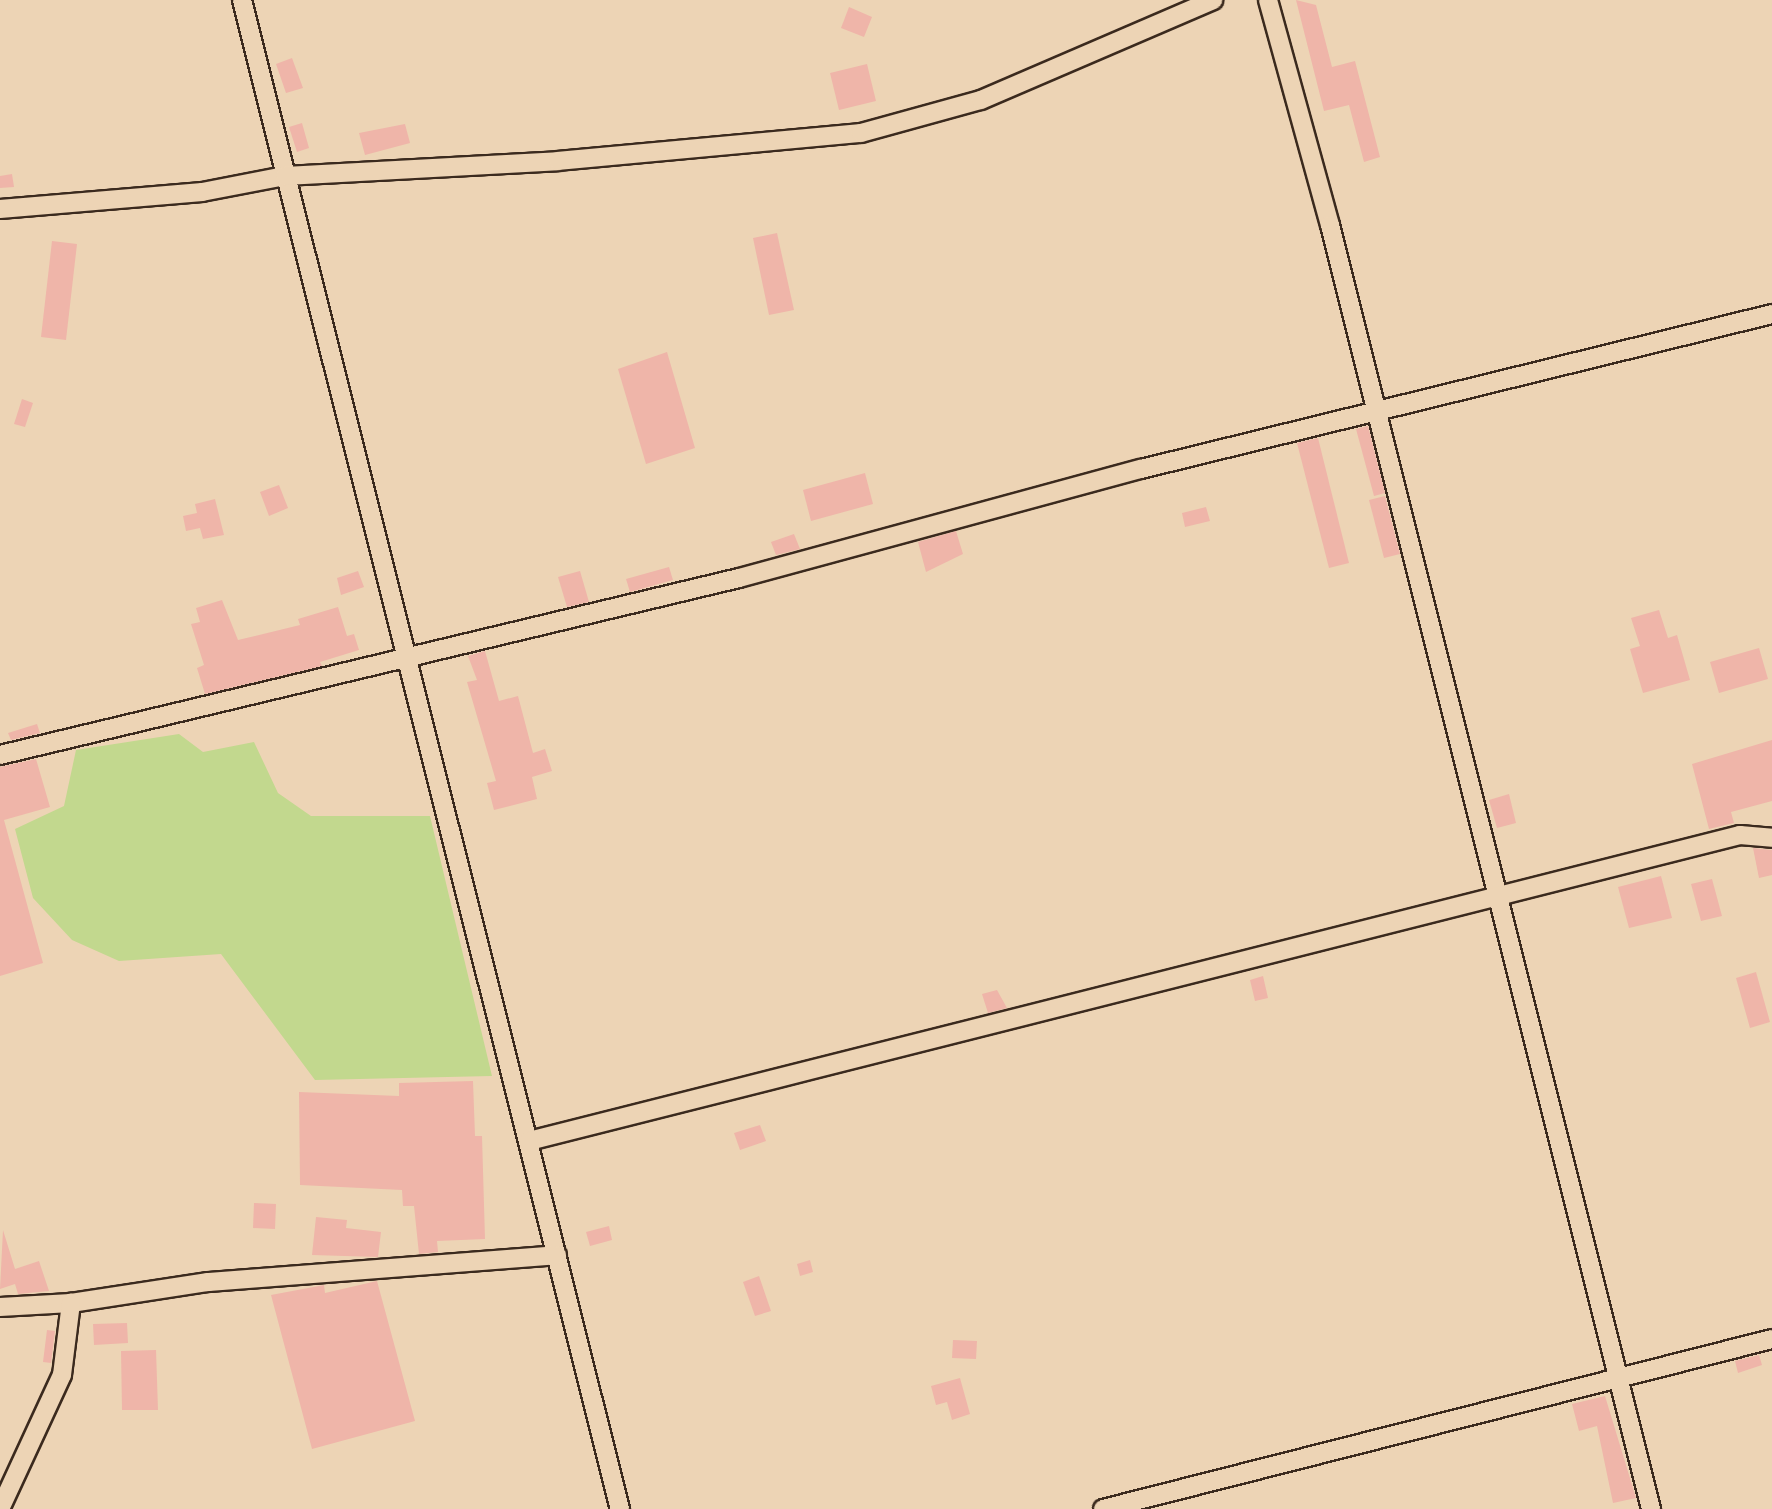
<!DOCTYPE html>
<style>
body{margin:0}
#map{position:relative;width:1772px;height:1509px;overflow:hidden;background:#edd4b5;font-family:Mali,sans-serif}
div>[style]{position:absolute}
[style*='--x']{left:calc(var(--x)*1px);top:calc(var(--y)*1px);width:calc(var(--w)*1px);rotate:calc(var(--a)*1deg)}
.green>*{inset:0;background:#c2d88e}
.building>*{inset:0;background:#efb5a9}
.roads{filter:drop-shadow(2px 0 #3b2a1e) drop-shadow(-2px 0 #3b2a1e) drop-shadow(0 2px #3b2a1e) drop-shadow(0 -2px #3b2a1e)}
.minor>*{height:18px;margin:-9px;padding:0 9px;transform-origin:9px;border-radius:9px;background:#edd4b5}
span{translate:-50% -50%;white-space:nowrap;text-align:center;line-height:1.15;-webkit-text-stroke:6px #edd4b5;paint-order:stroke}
</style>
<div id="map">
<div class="green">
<i style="clip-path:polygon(179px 734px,203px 752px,254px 742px,278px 793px,311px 816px,430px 816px,492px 1076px,315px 1080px,221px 954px,119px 961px,72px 940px,33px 898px,15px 829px,64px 806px,76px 750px)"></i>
</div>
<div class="building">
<i style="clip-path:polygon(1296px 0,1316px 5px,1332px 67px,1355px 61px,1380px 157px,1364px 162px,1349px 105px,1324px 111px)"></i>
<i style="clip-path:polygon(849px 7px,872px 17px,864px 37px,841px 28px)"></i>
<i style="clip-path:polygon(292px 58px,303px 88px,286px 93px,276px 64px)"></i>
<i style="clip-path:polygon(867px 64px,876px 101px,839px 110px,830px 73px)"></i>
<i style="clip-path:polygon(302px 123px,309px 148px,297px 152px,289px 127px)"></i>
<i style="clip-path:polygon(405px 124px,410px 143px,365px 155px,359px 133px)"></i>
<i style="clip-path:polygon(12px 174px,14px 187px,0 188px,0 176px)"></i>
<i style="clip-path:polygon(777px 233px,794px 310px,769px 315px,753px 238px)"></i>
<i style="clip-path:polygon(52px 241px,77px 244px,66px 340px,41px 337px)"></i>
<i style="clip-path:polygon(667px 352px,695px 448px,646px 464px,618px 369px)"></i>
<i style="clip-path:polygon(22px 399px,33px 403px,25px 427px,14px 424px)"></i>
<i style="clip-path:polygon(1368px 426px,1385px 493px,1374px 496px,1356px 429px)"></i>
<i style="clip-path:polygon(1318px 438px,1349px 563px,1329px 568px,1297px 443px)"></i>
<i style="clip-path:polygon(865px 473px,873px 504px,811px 521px,803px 490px)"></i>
<i style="clip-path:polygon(279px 485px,288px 508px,269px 516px,260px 492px)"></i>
<i style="clip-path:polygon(1385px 496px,1400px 554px,1384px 558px,1369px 500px)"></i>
<i style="clip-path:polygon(215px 499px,224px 535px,203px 539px,200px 528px,186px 531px,183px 516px,197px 513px,195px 504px)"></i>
<i style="clip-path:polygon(1206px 507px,1210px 521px,1185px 527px,1182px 513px)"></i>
<i style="clip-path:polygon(956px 531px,963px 554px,926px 572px,918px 542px)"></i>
<i style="clip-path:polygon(794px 534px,800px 549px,776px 555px,771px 542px)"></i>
<i style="clip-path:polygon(669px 567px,673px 580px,630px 592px,626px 579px)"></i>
<i style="clip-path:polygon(358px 571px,364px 587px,341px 595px,337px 578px)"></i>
<i style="clip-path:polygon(580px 571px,589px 602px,567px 607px,558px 577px)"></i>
<i style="clip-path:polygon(222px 600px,238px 640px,300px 625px,298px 619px,338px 607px,347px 636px,354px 634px,359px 650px,320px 662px,322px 666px,205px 694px,197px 668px,204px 665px,191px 624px,200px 622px,196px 608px)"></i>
<i style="clip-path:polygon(1659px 610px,1668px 638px,1677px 635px,1690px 680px,1643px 693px,1630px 649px,1640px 646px,1631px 618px)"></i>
<i style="clip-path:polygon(1759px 648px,1768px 679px,1719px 693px,1710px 662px)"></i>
<i style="clip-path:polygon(485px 651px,499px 701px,518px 696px,533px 753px,545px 749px,552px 771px,532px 777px,537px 799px,494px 810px,487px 783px,496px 781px,467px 682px,477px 680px,468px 656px)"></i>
<i style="clip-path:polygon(37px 724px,40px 733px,11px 740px,8px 733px)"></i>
<i style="clip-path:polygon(1772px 740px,1772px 801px,1731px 812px,1734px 823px,1709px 829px,1692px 764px)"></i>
<i style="clip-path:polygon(36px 759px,50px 807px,4px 820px,43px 963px,0 976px,0 767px)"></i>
<i style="clip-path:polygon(1509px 794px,1516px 823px,1497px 828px,1489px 800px)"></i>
<i style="clip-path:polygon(1753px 848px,1772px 850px,1772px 875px,1759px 878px)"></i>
<i style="clip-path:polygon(1661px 876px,1672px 918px,1629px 928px,1618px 887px)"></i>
<i style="clip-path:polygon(1712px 879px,1722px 916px,1701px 921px,1691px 884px)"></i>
<i style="clip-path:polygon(1756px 972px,1770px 1022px,1750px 1028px,1736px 978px)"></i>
<i style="clip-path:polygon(1263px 976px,1268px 998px,1255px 1001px,1250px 980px)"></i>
<i style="clip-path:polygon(997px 990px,1007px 1008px,988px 1013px,982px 994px)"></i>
<i style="clip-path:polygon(473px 1081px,475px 1136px,482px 1136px,485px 1239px,437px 1241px,438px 1252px,419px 1254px,414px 1206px,403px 1206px,402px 1190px,300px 1185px,299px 1092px,399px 1096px,399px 1083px)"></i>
<i style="clip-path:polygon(760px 1125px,766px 1141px,740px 1150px,734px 1133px)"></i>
<i style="clip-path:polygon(254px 1203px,276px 1204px,275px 1229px,253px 1228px)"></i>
<i style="clip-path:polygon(316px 1217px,347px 1220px,346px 1228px,381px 1232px,378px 1257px,312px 1255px)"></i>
<i style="clip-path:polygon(609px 1226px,612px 1240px,590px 1246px,586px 1232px)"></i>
<i style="clip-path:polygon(3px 1230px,15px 1269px,39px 1261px,49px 1291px,18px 1294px,15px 1284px,0 1289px)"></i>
<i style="clip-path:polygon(810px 1260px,813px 1272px,800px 1276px,797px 1264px)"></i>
<i style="clip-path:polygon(759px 1276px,771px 1311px,755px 1316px,743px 1282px)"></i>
<i style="clip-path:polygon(377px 1281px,415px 1421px,312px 1449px,271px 1295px,324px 1285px,325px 1293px)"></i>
<i style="clip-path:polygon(127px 1323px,128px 1343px,94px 1345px,93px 1324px)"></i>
<i style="clip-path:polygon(47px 1330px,55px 1331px,51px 1363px,43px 1362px)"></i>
<i style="clip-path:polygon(953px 1340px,977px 1341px,976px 1359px,952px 1358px)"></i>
<i style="clip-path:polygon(156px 1350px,158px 1410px,122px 1410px,121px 1351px)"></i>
<i style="clip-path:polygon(1759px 1355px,1762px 1365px,1738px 1373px,1735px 1361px)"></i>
<i style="clip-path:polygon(960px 1378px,970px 1414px,952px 1420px,947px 1402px,936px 1405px,931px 1386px)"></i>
<i style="clip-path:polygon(1605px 1396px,1636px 1498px,1613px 1503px,1597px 1426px,1579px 1431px,1572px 1404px)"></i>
</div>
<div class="roads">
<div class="minor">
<i style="--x:242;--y:0;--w:1556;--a:75.94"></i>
<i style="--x:1268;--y:0;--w:233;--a:74.6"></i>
<i style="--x:1330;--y:225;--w:1324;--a:75.96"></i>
<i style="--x:0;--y:209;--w:203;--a:-4.8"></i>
<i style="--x:202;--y:192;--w:85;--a:-10.9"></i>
<i style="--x:285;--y:176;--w:273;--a:-3.1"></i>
<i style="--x:558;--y:161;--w:304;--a:-5.3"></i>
<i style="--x:861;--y:133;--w:124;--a:-15.4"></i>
<i style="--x:981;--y:100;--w:253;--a:-23.3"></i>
<i style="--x:0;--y:755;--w:760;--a:-13.47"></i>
<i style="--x:739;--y:578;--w:417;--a:-15.2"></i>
<i style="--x:1141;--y:469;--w:650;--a:-13.8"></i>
<i style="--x:529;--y:1141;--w:1249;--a:-14.18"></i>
<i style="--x:1740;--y:835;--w:32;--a:5"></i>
<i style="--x:0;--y:1307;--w:71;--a:-3.2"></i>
<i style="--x:71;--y:1303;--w:139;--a:-8.7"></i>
<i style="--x:208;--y:1282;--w:350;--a:-4.4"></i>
<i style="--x:0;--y:1509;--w:148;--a:-65.2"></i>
<i style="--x:62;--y:1375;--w:73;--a:-82.9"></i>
<i style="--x:1103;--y:1509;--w:690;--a:-14.26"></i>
</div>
</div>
</div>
